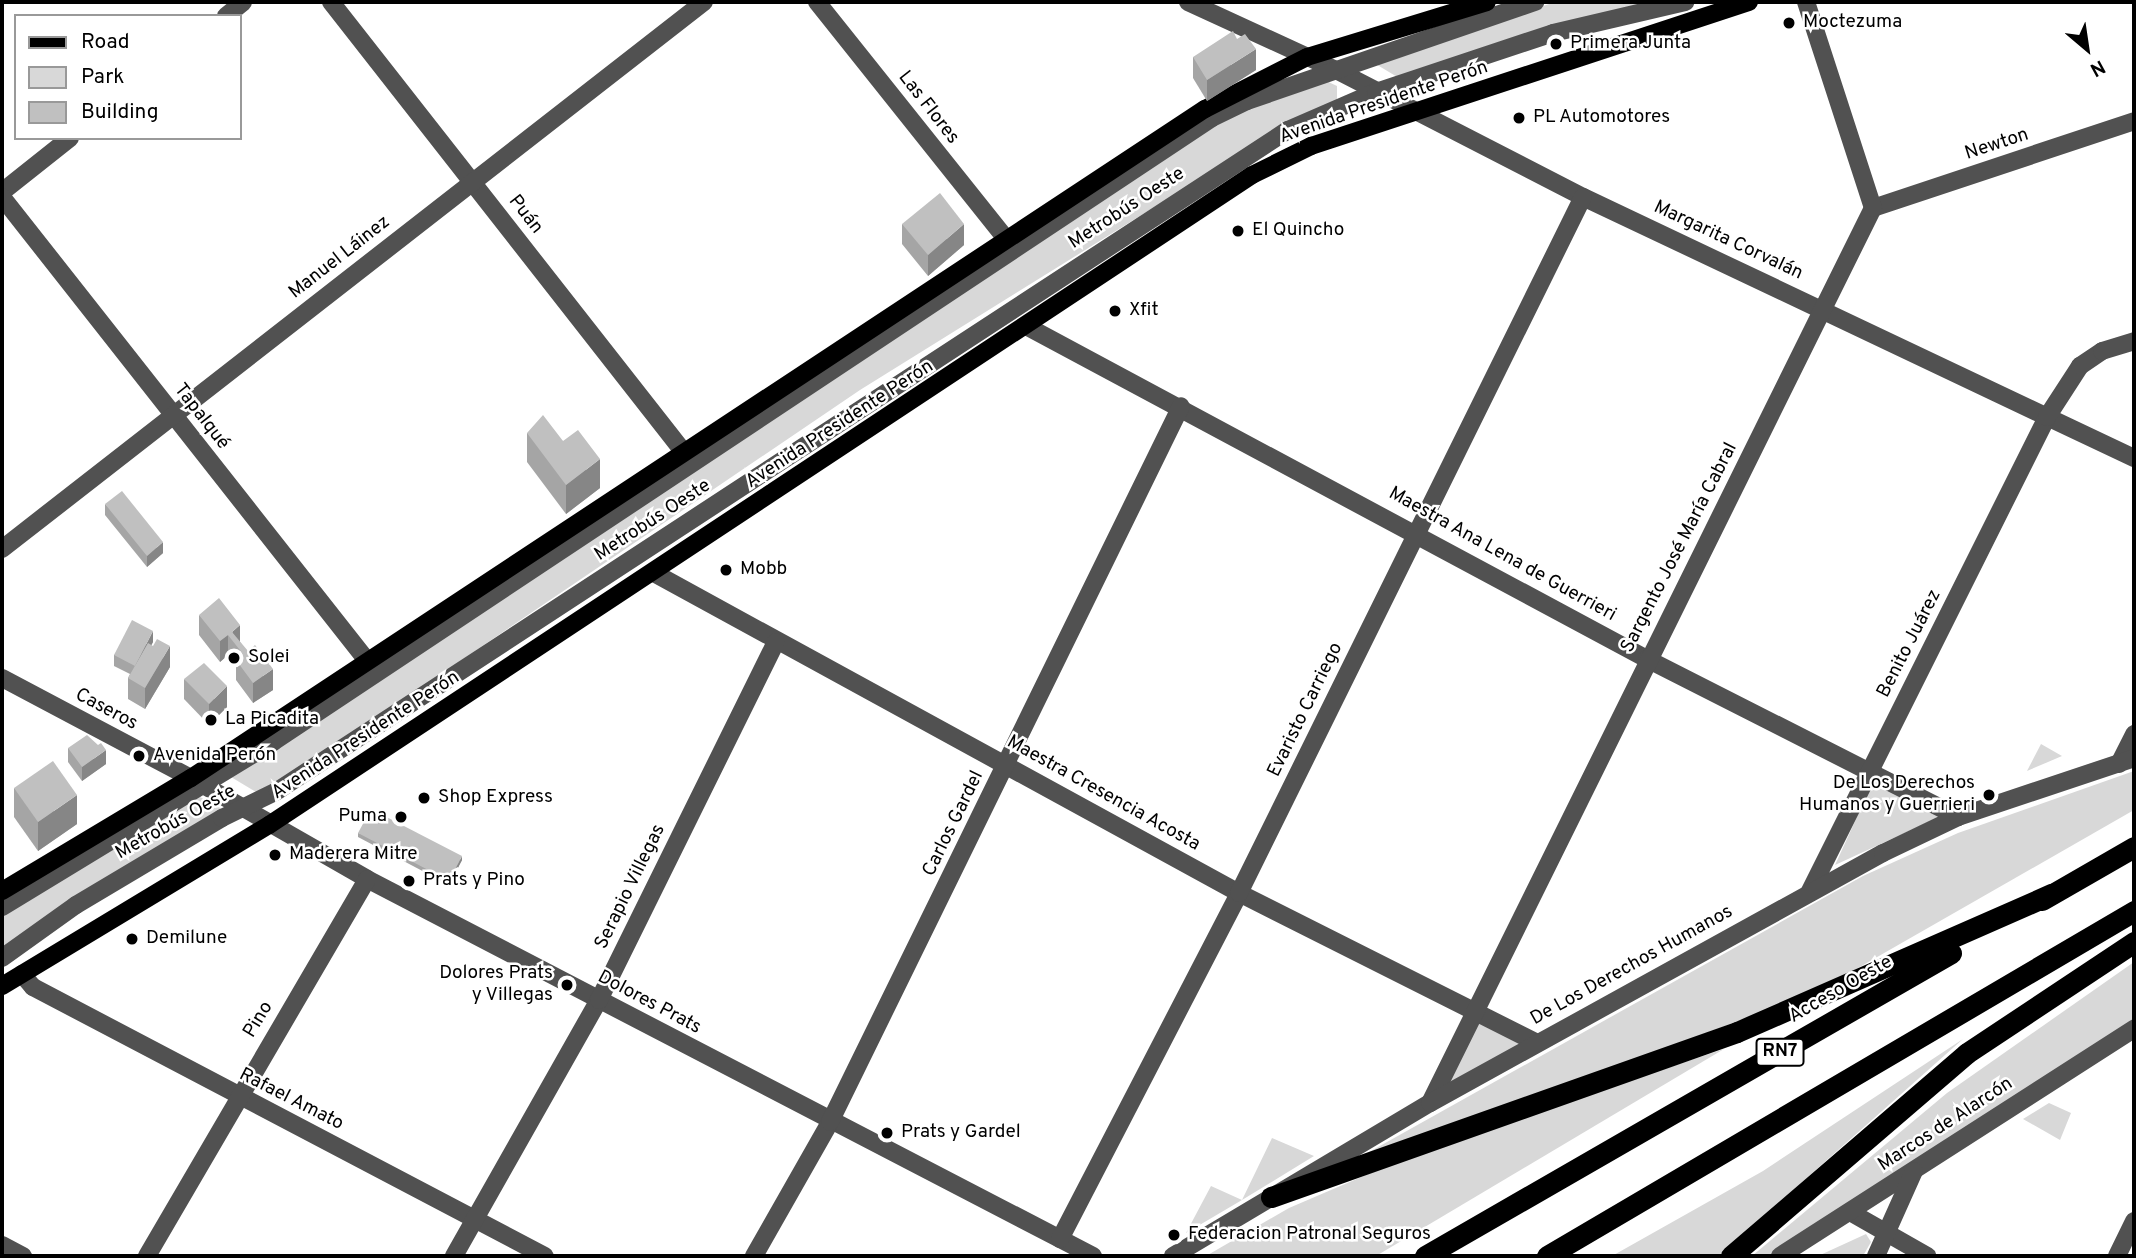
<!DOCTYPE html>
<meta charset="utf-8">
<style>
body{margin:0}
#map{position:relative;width:2136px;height:1258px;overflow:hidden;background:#fff;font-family:Overpass,sans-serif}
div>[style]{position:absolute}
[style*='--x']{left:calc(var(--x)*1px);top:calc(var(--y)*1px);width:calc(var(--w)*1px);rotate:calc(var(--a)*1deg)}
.green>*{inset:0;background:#d8d8d8}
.minor>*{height:18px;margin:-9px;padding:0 9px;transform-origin:9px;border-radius:9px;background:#515151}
.major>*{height:18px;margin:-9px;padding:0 9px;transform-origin:9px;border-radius:9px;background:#000}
.highway>*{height:21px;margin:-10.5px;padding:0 10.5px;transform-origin:10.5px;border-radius:10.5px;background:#000}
.wall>*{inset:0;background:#a5a5a5}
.shaded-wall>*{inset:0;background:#868686}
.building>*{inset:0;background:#c0c0c0}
.dots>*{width:19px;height:19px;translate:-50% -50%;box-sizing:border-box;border:4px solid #fff;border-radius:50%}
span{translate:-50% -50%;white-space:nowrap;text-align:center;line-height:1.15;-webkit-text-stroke:5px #fff;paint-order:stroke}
.shield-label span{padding:2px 5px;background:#fff;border:2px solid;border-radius:5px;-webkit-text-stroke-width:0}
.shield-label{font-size:18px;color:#000;font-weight:700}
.poi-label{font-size:19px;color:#000}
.left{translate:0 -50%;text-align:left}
.right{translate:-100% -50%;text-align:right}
.street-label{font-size:19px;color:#000}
.frame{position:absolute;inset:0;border:4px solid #000;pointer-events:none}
.legend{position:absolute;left:14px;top:14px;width:228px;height:126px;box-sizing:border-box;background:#fff;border:2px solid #999;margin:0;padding:9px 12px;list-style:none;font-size:21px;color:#000}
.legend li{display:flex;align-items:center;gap:14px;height:35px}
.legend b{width:35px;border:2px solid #999}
.north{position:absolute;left:2052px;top:14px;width:70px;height:70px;-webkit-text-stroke:5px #fff;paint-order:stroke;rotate:151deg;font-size:19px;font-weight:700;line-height:28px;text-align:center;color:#000}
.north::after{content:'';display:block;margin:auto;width:24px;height:32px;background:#000;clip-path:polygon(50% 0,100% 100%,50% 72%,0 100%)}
</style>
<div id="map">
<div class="green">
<i style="clip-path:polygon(1555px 2px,1660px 2px,1404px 81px,1374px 63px)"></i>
<i style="clip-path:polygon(1320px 78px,1337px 86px,1337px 105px,1275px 132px,860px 390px,295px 773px,261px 795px,231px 777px,1206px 127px)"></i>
<i style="clip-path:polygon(2041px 744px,2062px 756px,2027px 771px)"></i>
<i style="clip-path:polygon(2134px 771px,2134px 810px,1844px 976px,1773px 1008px,1519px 1103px,1362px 1156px,1863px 876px,1958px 833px)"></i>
<i style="clip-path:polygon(1874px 780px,1948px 813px,1835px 865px)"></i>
<i style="clip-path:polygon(200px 797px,224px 810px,2px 952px,2px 913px)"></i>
<i style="clip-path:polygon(2134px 962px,2134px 1020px,1771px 1256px,1752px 1256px,1947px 1093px)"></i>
<i style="clip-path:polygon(1477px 1020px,1525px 1043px,1444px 1088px)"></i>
<i style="clip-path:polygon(1963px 1039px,1719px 1256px,1612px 1256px,1763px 1171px)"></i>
<i style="clip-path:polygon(1724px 1049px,1376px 1256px,1206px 1256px,1289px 1208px,1436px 1145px)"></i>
<i style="clip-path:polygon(2049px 1103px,2071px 1113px,2060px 1140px,2023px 1119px)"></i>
<i style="clip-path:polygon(1272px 1138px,1314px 1156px,1242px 1200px,1186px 1233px,1211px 1186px,1242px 1200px)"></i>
<i style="clip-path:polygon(1866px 1234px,1871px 1242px,1863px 1256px,1818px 1256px)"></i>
</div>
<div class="minor">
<i style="--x:331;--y:2;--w:576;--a:51.92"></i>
<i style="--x:817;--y:2;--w:305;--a:51.4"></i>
<i style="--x:1188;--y:2;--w:165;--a:24.7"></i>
<i style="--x:1338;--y:71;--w:276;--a:27.2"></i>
<i style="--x:1583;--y:197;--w:610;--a:25.35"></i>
<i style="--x:226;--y:16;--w:22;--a:-39"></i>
<i style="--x:2;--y:192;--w:87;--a:-38.5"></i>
<i style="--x:2;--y:197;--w:592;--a:51.79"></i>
<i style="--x:1873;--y:208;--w:275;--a:-18.4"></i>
<i style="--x:1028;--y:327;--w:702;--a:28.21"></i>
<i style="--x:1647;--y:659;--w:349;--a:26.9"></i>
<i style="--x:2;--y:549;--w:890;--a:-37.93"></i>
<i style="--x:654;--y:573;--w:667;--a:28.68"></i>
<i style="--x:1239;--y:893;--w:334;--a:26.7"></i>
<i style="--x:2;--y:678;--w:214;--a:27.9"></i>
<i style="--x:191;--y:778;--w:203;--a:29.8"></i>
<i style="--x:367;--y:879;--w:818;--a:27.44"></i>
<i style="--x:2119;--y:764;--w:34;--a:-63"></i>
<i style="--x:1810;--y:891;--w:530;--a:-63.43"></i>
<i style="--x:2047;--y:417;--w:61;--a:-57.1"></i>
<i style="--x:2080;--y:366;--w:27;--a:-34"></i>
<i style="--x:2102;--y:351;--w:34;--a:-17"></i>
<i style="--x:2;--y:907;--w:317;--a:-31.3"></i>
<i style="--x:273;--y:742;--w:1127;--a:-33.61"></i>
<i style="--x:1212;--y:118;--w:39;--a:-26"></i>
<i style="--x:1247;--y:101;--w:305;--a:-19"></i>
<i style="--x:2;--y:958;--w:91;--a:-35.6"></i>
<i style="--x:76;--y:905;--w:170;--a:-30.8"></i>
<i style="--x:222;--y:818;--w:61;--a:-26.1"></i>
<i style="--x:277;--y:791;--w:1208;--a:-33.18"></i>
<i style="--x:1288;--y:130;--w:96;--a:-23.4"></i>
<i style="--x:1376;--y:92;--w:187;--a:-18.4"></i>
<i style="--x:1553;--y:33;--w:136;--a:-13.2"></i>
<i style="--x:22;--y:974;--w:17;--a:50"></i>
<i style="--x:33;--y:987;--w:578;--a:27.72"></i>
<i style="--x:1430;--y:1103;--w:999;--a:-63.67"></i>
<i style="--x:1873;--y:208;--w:217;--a:-108"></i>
<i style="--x:1850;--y:1212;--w:89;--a:29.7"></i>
<i style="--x:1060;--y:1239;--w:390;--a:-62.6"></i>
<i style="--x:1239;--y:893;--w:776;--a:-63.7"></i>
<i style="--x:2;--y:1245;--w:24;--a:28"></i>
<i style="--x:147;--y:1256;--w:436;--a:-59.7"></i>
<i style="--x:454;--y:1256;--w:294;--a:-60.5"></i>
<i style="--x:599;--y:1000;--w:399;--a:-63.7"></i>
<i style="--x:754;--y:1256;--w:154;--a:-60.4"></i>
<i style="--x:830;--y:1122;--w:797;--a:-63.88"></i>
<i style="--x:1173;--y:1256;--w:299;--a:-30.8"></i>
<i style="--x:1430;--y:1103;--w:517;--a:-28.89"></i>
<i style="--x:1883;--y:853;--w:83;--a:-25.6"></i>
<i style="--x:1958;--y:817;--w:186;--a:-18.5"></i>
<i style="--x:1780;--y:1256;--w:421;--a:-32.7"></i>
<i style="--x:1876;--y:1256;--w:93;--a:-65.9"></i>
<i style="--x:2117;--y:1256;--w:39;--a:-64"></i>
</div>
<div class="major">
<i style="--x:2;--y:891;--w:220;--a:-30.9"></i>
<i style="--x:191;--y:778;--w:1215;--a:-33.42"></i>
<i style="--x:1205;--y:109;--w:114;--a:-27"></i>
<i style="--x:1307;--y:57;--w:188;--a:-17"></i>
<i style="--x:2;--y:986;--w:312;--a:-31.1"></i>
<i style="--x:269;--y:825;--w:1178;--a:-33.47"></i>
<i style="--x:1252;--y:175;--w:66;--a:-26.2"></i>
<i style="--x:1311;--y:146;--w:461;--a:-18.2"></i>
</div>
<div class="highway">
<i style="--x:2042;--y:900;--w:106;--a:-29.9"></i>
<i style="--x:1271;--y:1197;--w:494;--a:-19.5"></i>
<i style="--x:1737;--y:1032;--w:344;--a:-23.7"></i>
<i style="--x:1425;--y:1256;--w:607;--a:-29.94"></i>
<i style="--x:1547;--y:1256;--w:681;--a:-30.44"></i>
<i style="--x:1731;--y:1256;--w:311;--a:-40.7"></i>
<i style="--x:1967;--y:1053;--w:201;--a:-33.6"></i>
</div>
<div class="wall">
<i style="clip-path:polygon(1193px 57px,1256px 70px,1207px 101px,1193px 78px)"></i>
<i style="clip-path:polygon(902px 224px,964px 245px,928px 276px,902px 244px)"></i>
<i style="clip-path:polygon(527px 433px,563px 441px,600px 488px,566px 514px,527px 462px)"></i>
<i style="clip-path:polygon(105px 504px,163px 553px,147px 567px,105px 515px)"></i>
<i style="clip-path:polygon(199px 615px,240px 642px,273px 690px,253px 703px,236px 680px,236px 665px,228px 655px,220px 662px,199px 635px)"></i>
<i style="clip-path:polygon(153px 642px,151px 645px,170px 667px,145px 709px,128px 699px,128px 678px,130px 674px,114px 666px,114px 655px)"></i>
<i style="clip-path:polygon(184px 679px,227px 707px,209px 725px,184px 699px)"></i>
<i style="clip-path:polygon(68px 748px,106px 764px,82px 781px,68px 762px)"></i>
<i style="clip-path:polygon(14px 788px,77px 824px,38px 851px,14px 817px)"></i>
<i style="clip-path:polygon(358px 833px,462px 860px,449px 885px,358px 837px)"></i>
</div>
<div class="shaded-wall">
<i style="clip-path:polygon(1256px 49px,1256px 70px,1207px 101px,1207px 80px)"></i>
<i style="clip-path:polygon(964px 224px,964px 245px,928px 276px,928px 255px)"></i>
<i style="clip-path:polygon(600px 459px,600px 488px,566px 514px,566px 485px)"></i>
<i style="clip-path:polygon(163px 542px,163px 553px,147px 567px,147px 556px)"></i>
<i style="clip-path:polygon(240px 625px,240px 646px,232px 632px)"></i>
<i style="clip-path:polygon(153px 631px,153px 642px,135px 676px,135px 666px)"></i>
<i style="clip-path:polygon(228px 635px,228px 655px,220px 662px,220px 641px)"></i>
<i style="clip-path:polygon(170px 646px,170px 667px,145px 709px,145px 688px)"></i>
<i style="clip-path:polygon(273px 669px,273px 690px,253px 703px,253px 683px)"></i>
<i style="clip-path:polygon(227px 686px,227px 707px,209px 725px,209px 704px)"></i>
<i style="clip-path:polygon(106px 750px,106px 764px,82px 781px,82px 767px)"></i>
<i style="clip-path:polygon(77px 795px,77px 824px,38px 851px,38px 822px)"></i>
<i style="clip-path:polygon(462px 856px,462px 860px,449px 885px,449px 881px)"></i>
</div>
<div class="building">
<i style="clip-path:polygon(1233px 31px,1237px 39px,1245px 34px,1256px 49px,1207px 80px,1193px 57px)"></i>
<i style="clip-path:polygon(940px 193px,964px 224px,928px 255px,902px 224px)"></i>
<i style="clip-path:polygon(543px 415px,563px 441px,578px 430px,600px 459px,566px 485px,527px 433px)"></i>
<i style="clip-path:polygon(122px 491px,163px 542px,147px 556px,105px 504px)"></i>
<i style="clip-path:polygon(219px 598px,240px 625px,232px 632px,248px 651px,255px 645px,273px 669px,253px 683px,236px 660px,243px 654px,228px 635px,220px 641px,199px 615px)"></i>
<i style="clip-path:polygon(132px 620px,153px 631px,135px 666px,114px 655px)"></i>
<i style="clip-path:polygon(157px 639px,170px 646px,145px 688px,128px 678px,148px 643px,153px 646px)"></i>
<i style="clip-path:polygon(204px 663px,227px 686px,209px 704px,184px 679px)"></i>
<i style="clip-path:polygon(87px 735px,98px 745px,101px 743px,106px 750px,82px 767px,68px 748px)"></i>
<i style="clip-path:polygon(53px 761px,77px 795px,38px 822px,14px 788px)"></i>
<i style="clip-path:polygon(371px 809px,462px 856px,449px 881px,358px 833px)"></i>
</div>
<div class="dots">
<i style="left:1789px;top:23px;background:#000"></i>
<i style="left:1556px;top:44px;background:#000"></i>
<i style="left:1519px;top:118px;background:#000"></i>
<i style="left:1238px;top:231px;background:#000"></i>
<i style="left:1115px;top:311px;background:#000"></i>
<i style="left:726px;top:570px;background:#000"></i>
<i style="left:234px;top:658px;background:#000"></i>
<i style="left:211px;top:720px;background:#000"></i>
<i style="left:139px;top:756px;background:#000"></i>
<i style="left:1989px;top:795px;background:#000"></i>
<i style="left:424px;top:798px;background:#000"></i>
<i style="left:401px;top:817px;background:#000"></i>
<i style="left:275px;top:855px;background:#000"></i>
<i style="left:409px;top:881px;background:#000"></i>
<i style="left:132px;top:939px;background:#000"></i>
<i style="left:567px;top:985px;background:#000"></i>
<i style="left:887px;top:1133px;background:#000"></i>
<i style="left:1174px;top:1235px;background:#000"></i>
</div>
<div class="shield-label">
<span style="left:1780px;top:1052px">RN7</span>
</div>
<div class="poi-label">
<span class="left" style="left:1803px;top:23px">Moctezuma</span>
<span class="left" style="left:1570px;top:44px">Primera Junta</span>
<span class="left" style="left:1533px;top:118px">PL Automotores</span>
<span class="left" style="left:1252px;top:231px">El Quincho</span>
<span class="left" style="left:1129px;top:311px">Xfit</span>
<span class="left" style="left:740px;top:570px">Mobb</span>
<span class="left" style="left:248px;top:658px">Solei</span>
<span class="left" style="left:225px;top:720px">La Picadita</span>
<span class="left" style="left:153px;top:756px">Avenida Perón</span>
<span class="right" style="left:1975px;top:795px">De Los Derechos<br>Humanos y Guerrieri</span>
<span class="left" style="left:438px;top:798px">Shop Express</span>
<span class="right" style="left:387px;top:817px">Puma</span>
<span class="left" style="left:289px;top:855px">Maderera Mitre</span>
<span class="left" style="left:423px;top:881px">Prats y Pino</span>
<span class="left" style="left:146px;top:939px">Demilune</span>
<span class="right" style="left:553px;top:985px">Dolores Prats<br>y Villegas</span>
<span class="left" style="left:901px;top:1133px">Prats y Gardel</span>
<span class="left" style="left:1188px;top:1235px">Federacion Patronal Seguros</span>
</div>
<div class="street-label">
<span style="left:1384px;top:103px;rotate:-19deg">Avenida Presidente Perón</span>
<span style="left:928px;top:108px;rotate:52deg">Las Flores</span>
<span style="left:1997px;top:145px;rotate:-18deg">Newton</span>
<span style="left:1127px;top:209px;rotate:-33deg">Metrobús Oeste</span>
<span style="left:525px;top:215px;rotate:52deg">Puán</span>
<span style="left:1728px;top:241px;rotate:25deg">Margarita Corvalán</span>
<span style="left:340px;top:258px;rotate:-38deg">Manuel Láinez</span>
<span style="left:201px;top:417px;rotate:52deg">Tapalqué</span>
<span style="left:840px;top:425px;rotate:-33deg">Avenida Presidente Perón</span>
<span style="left:653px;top:521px;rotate:-33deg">Metrobús Oeste</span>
<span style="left:1680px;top:548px;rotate:-63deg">Sargento José María Cabral</span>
<span style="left:1502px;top:555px;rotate:29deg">Maestra Ana Lena de Guerrieri</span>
<span style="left:1910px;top:644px;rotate:-63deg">Benito Juárez</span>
<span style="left:106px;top:710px;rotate:28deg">Caseros</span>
<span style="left:1306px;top:710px;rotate:-64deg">Evaristo Carriego</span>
<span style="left:366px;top:736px;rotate:-33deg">Avenida Presidente Perón</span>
<span style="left:1103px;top:794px;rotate:29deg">Maestra Cresencia Acosta</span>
<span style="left:176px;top:823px;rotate:-29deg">Metrobús Oeste</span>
<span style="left:954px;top:824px;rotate:-64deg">Carlos Gardel</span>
<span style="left:631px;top:887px;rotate:-64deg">Serapio Villegas</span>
<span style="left:1632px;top:966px;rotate:-29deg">De Los Derechos Humanos</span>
<span style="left:1841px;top:990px;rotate:-30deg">Acceso Oeste</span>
<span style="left:649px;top:1003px;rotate:28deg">Dolores Prats</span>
<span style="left:259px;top:1020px;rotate:-59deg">Pino</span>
<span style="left:291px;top:1100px;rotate:27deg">Rafael Amato</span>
<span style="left:1946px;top:1125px;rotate:-33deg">Marcos de Alarcón</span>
</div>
<div class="frame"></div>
<ul class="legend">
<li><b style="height:9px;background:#000"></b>Road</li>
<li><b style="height:19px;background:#d8d8d8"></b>Park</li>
<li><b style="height:19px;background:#c0c0c0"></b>Building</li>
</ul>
<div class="north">N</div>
</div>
